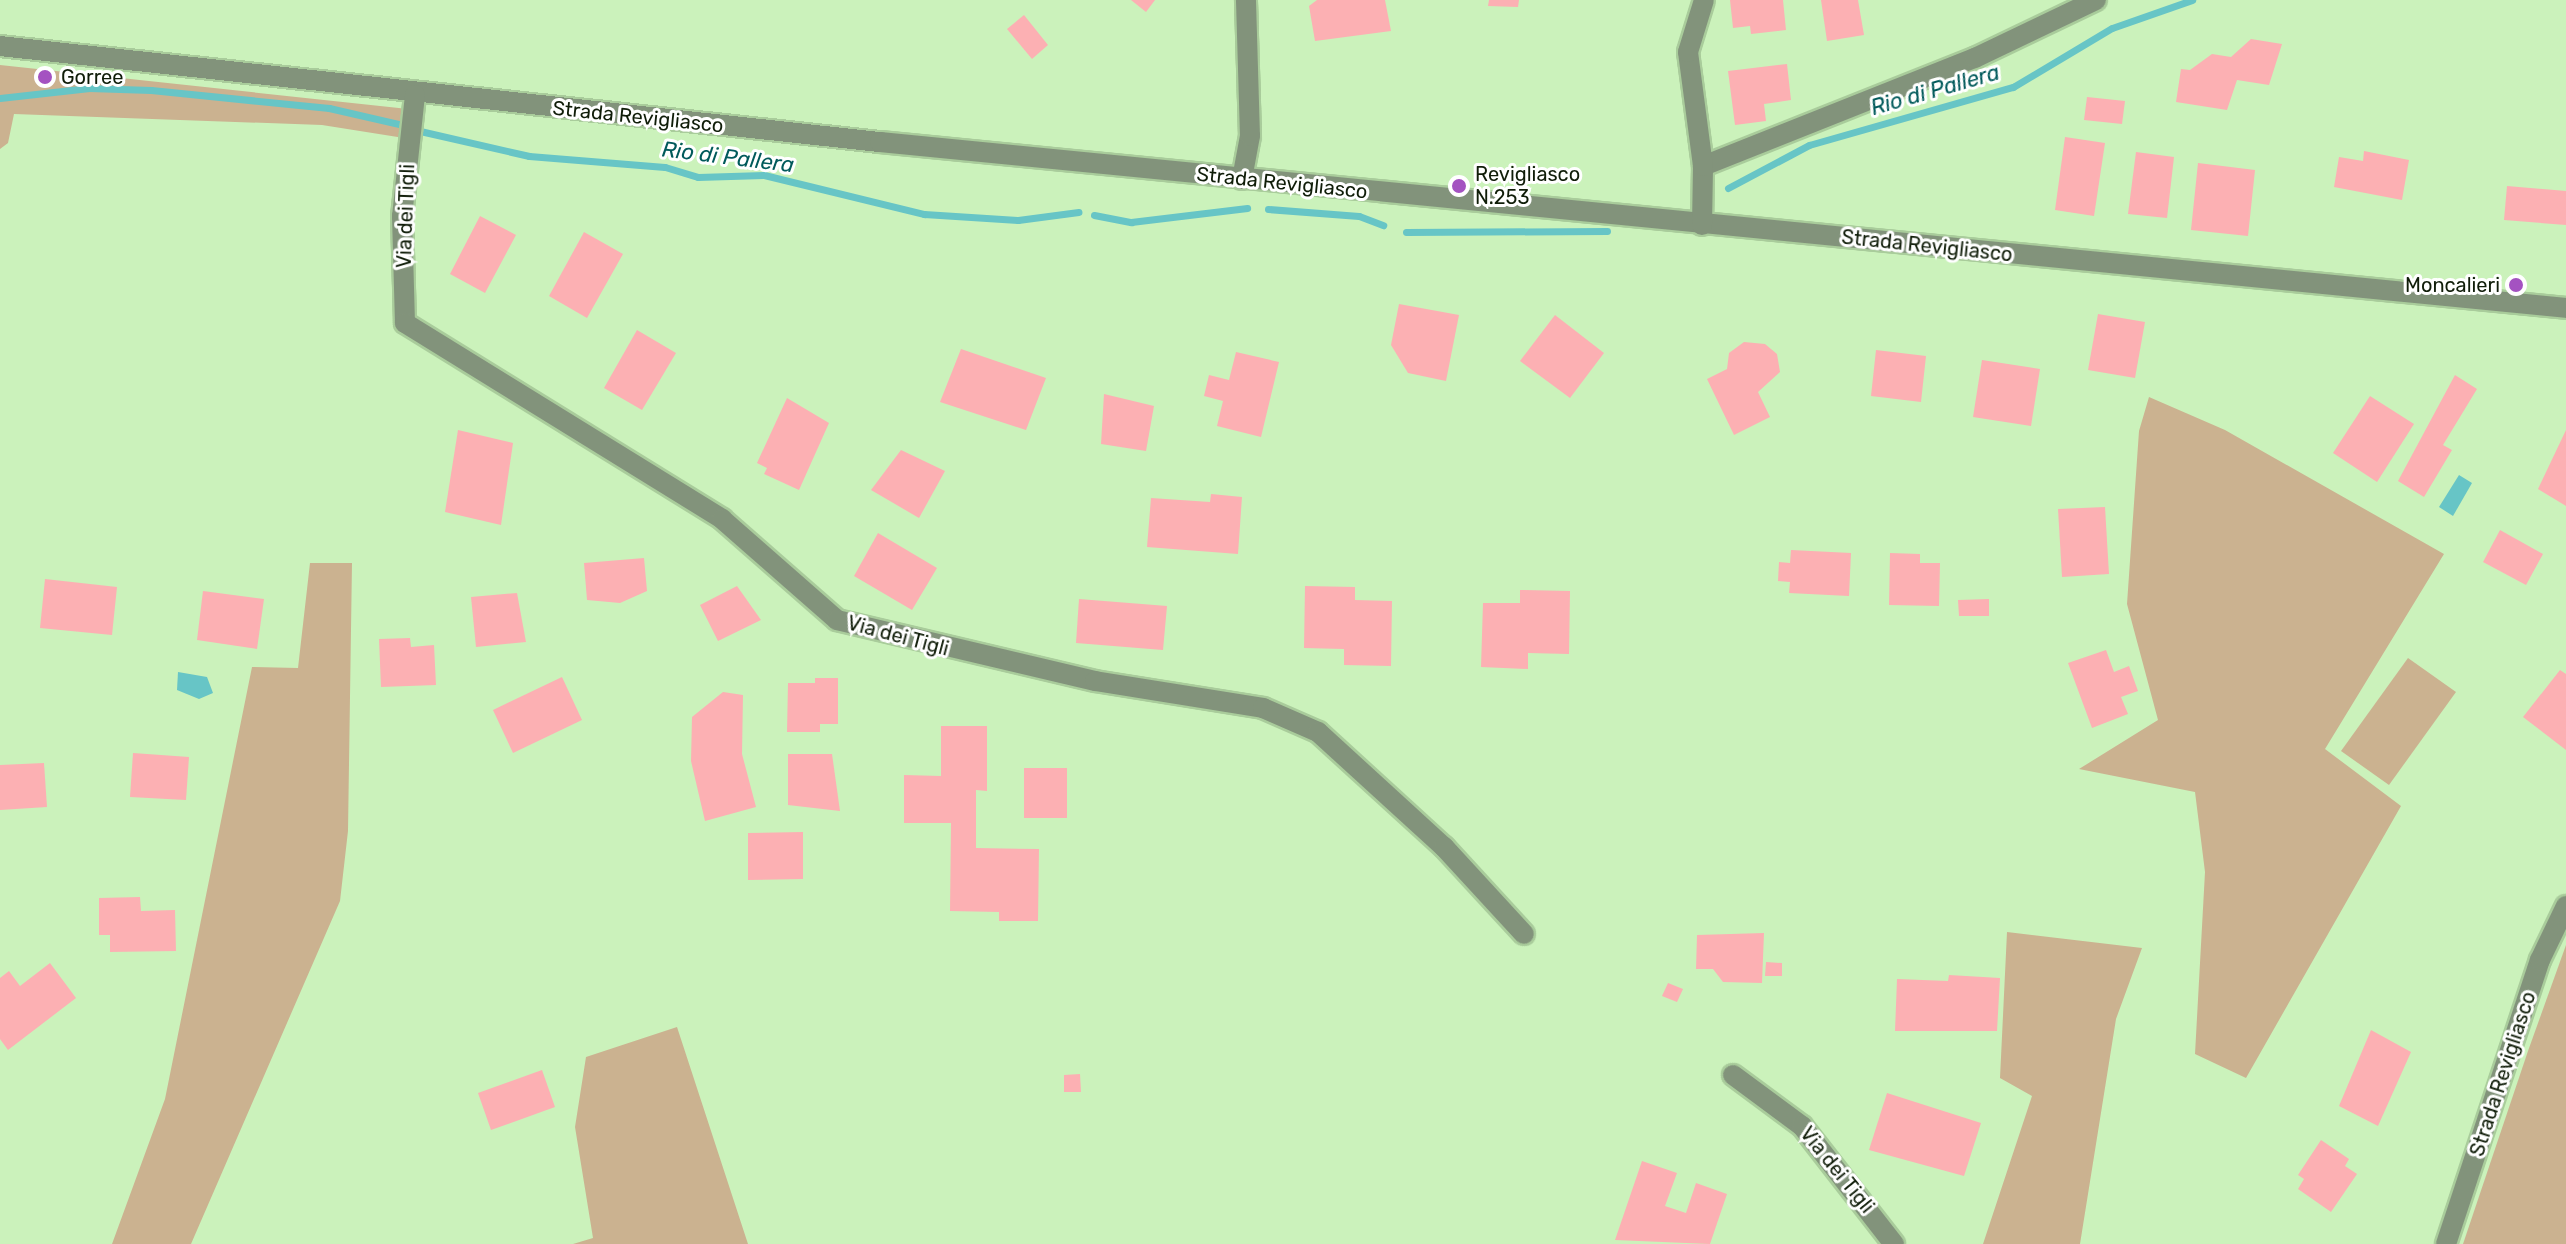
<!DOCTYPE html>
<style>
body{margin:0}
#map{position:relative;width:2566px;height:1244px;overflow:hidden;background:#cbf2bb;font-family:Rubik,sans-serif}
div>[style]{position:absolute}
[style*='--x']{left:calc(var(--x)*1px);top:calc(var(--y)*1px);width:calc(var(--w)*1px);rotate:calc(var(--a)*1deg)}
.green>*{inset:0;background:#cbb290}
.water>*{inset:0;background:#67c5c6}
.stream>*{height:7px;margin:-3.5px;padding:0 3.5px;transform-origin:3.5px;border-radius:3.5px;background:#67c5c6}
.building>*{inset:0;background:#fcb0b3}
.roads{filter:drop-shadow(2px 0 #a9cc9b) drop-shadow(-2px 0 #a9cc9b) drop-shadow(0 2px #a9cc9b) drop-shadow(0 -2px #a9cc9b)}
.minor>*{height:20px;margin:-10px;padding:0 10px;transform-origin:10px;border-radius:10px;background:#82937b}
.dots>*{width:22px;height:22px;translate:-50% -50%;box-sizing:border-box;border:4px solid #fff;border-radius:50%}
span{translate:-50% -50%;white-space:nowrap;text-align:center;line-height:1.15;-webkit-text-stroke:6px #fff;paint-order:stroke}
.poi-label{font-size:20px;color:#101d09}
.left{translate:0 -50%;text-align:left}
.right{translate:-100% -50%;text-align:right}
.street-label{font-size:20px;color:#101d09}
.water-label{font-size:22px;color:#015a5b;font-style:italic}
</style>
<div id="map">
<div class="green">
<i style="clip-path:polygon(0 65px,408px 109px,404px 138px,322px 125px,14px 114px,8px 143px,0 149px)"></i>
<i style="clip-path:polygon(2149px 397px,2225px 430px,2444px 554px,2325px 749px,2401px 806px,2246px 1078px,2195px 1054px,2205px 872px,2195px 792px,2079px 769px,2158px 720px,2127px 604px,2139px 431px)"></i>
<i style="clip-path:polygon(310px 563px,352px 563px,348px 831px,340px 901px,191px 1244px,112px 1244px,165px 1099px,252px 667px,298px 668px)"></i>
<i style="clip-path:polygon(2408px 658px,2456px 692px,2389px 785px,2341px 751px)"></i>
<i style="clip-path:polygon(2007px 932px,2142px 948px,2116px 1019px,2080px 1244px,1983px 1244px,2032px 1096px,2000px 1078px)"></i>
<i style="clip-path:polygon(2566px 945px,2566px 1244px,2463px 1244px,2528px 1051px)"></i>
<i style="clip-path:polygon(677px 1027px,748px 1244px,573px 1244px,593px 1238px,575px 1127px,586px 1057px)"></i>
</div>
<div class="water">
<i style="clip-path:polygon(2459px 475px,2472px 483px,2453px 516px,2439px 507px)"></i>
<i style="clip-path:polygon(178px 672px,207px 677px,213px 693px,199px 699px,177px 690px)"></i>
</div>
<div class="stream">
<i style="--x:0;--y:98;--w:90;--a:-6.4"></i>
<i style="--x:89;--y:88;--w:62;--a:1.8"></i>
<i style="--x:151;--y:90;--w:179;--a:5.8"></i>
<i style="--x:329;--y:108;--w:72;--a:12.9"></i>
<i style="--x:420;--y:131;--w:112;--a:12.9"></i>
<i style="--x:529;--y:156;--w:136;--a:4.6"></i>
<i style="--x:665;--y:167;--w:34;--a:17"></i>
<i style="--x:698;--y:177;--w:66;--a:-1.7"></i>
<i style="--x:764;--y:175;--w:165;--a:13.7"></i>
<i style="--x:924;--y:214;--w:94;--a:3.7"></i>
<i style="--x:1018;--y:220;--w:61;--a:-7.6"></i>
<i style="--x:1728;--y:188;--w:92;--a:-28"></i>
<i style="--x:1809;--y:145;--w:212;--a:-15.9"></i>
<i style="--x:2013;--y:87;--w:115;--a:-30.8"></i>
<i style="--x:2112;--y:28;--w:85;--a:-19.3"></i>
<i style="--x:1268;--y:209;--w:91;--a:4.4"></i>
<i style="--x:1359;--y:216;--w:26;--a:21"></i>
<i style="--x:1094;--y:215;--w:38;--a:11"></i>
<i style="--x:1131;--y:222;--w:117;--a:-6.9"></i>
<i style="--x:1406;--y:232;--w:201;--a:-0.3"></i>
</div>
<div class="building">
<i style="clip-path:polygon(1131px 0,1155px 0,1146px 12px)"></i>
<i style="clip-path:polygon(1317px 0,1385px 0,1391px 31px,1315px 41px,1309px 6px)"></i>
<i style="clip-path:polygon(1489px 0,1519px 0,1518px 7px,1488px 6px)"></i>
<i style="clip-path:polygon(1730px 0,1783px 0,1786px 30px,1751px 34px,1750px 26px,1733px 28px)"></i>
<i style="clip-path:polygon(1821px 0,1858px 0,1864px 35px,1827px 41px)"></i>
<i style="clip-path:polygon(1024px 15px,1048px 45px,1032px 59px,1007px 29px)"></i>
<i style="clip-path:polygon(2251px 39px,2282px 44px,2269px 85px,2237px 80px,2227px 110px,2176px 102px,2181px 69px,2190px 70px,2212px 54px,2231px 57px)"></i>
<i style="clip-path:polygon(1787px 64px,1791px 100px,1764px 104px,1766px 121px,1735px 125px,1728px 71px)"></i>
<i style="clip-path:polygon(2087px 97px,2125px 101px,2122px 124px,2084px 120px)"></i>
<i style="clip-path:polygon(2065px 137px,2105px 143px,2094px 216px,2055px 210px)"></i>
<i style="clip-path:polygon(2364px 151px,2409px 160px,2402px 200px,2334px 187px,2339px 157px,2363px 161px)"></i>
<i style="clip-path:polygon(2136px 152px,2174px 157px,2167px 218px,2128px 214px)"></i>
<i style="clip-path:polygon(2198px 163px,2255px 170px,2248px 236px,2191px 230px)"></i>
<i style="clip-path:polygon(2507px 186px,2566px 191px,2566px 225px,2504px 220px)"></i>
<i style="clip-path:polygon(480px 216px,516px 235px,485px 293px,450px 274px)"></i>
<i style="clip-path:polygon(584px 232px,623px 254px,587px 318px,549px 296px)"></i>
<i style="clip-path:polygon(1399px 304px,1459px 315px,1446px 381px,1408px 373px,1391px 345px)"></i>
<i style="clip-path:polygon(2098px 314px,2145px 322px,2135px 378px,2088px 370px)"></i>
<i style="clip-path:polygon(1555px 315px,1604px 353px,1570px 398px,1520px 361px)"></i>
<i style="clip-path:polygon(637px 330px,676px 353px,642px 410px,604px 388px)"></i>
<i style="clip-path:polygon(1744px 342px,1765px 344px,1777px 354px,1780px 372px,1758px 392px,1770px 417px,1734px 435px,1707px 379px,1727px 369px,1729px 353px)"></i>
<i style="clip-path:polygon(961px 349px,1046px 378px,1026px 430px,940px 402px)"></i>
<i style="clip-path:polygon(1876px 350px,1926px 356px,1921px 402px,1871px 396px)"></i>
<i style="clip-path:polygon(1236px 352px,1279px 362px,1261px 437px,1217px 426px,1223px 401px,1204px 396px,1209px 375px,1229px 380px)"></i>
<i style="clip-path:polygon(1982px 360px,2040px 369px,2031px 426px,1973px 417px)"></i>
<i style="clip-path:polygon(2455px 375px,2477px 389px,2443px 445px,2452px 450px,2424px 497px,2398px 481px)"></i>
<i style="clip-path:polygon(1104px 394px,1154px 406px,1146px 451px,1101px 444px)"></i>
<i style="clip-path:polygon(2370px 396px,2414px 424px,2377px 482px,2333px 453px)"></i>
<i style="clip-path:polygon(787px 398px,829px 423px,799px 490px,764px 474px,767px 468px,757px 463px)"></i>
<i style="clip-path:polygon(458px 430px,513px 443px,501px 525px,445px 512px)"></i>
<i style="clip-path:polygon(2566px 430px,2566px 506px,2538px 489px)"></i>
<i style="clip-path:polygon(901px 450px,945px 471px,919px 518px,871px 490px)"></i>
<i style="clip-path:polygon(1211px 494px,1242px 497px,1238px 554px,1147px 547px,1151px 498px,1210px 502px)"></i>
<i style="clip-path:polygon(2105px 507px,2109px 574px,2062px 577px,2058px 509px)"></i>
<i style="clip-path:polygon(2500px 530px,2543px 554px,2526px 585px,2483px 562px)"></i>
<i style="clip-path:polygon(878px 533px,937px 568px,912px 610px,854px 576px)"></i>
<i style="clip-path:polygon(1791px 550px,1851px 553px,1849px 596px,1789px 593px,1790px 582px,1778px 581px,1779px 562px,1790px 563px)"></i>
<i style="clip-path:polygon(1890px 553px,1920px 554px,1920px 563px,1940px 563px,1939px 606px,1889px 605px)"></i>
<i style="clip-path:polygon(644px 558px,647px 591px,620px 603px,587px 600px,584px 563px)"></i>
<i style="clip-path:polygon(45px 579px,117px 587px,112px 635px,40px 628px)"></i>
<i style="clip-path:polygon(737px 586px,761px 620px,718px 641px,700px 605px)"></i>
<i style="clip-path:polygon(1305px 586px,1355px 587px,1355px 600px,1392px 601px,1391px 666px,1344px 665px,1344px 649px,1304px 648px)"></i>
<i style="clip-path:polygon(1520px 590px,1570px 591px,1569px 654px,1528px 653px,1528px 669px,1481px 667px,1483px 603px,1520px 603px)"></i>
<i style="clip-path:polygon(203px 591px,264px 599px,257px 649px,197px 640px)"></i>
<i style="clip-path:polygon(517px 593px,526px 642px,476px 647px,471px 597px)"></i>
<i style="clip-path:polygon(1079px 599px,1167px 606px,1163px 650px,1076px 643px)"></i>
<i style="clip-path:polygon(1989px 599px,1989px 616px,1959px 616px,1958px 600px)"></i>
<i style="clip-path:polygon(410px 638px,411px 647px,434px 645px,436px 685px,381px 687px,379px 639px)"></i>
<i style="clip-path:polygon(2106px 650px,2114px 672px,2129px 666px,2138px 691px,2121px 697px,2128px 714px,2092px 728px,2068px 663px)"></i>
<i style="clip-path:polygon(2560px 670px,2566px 674px,2566px 750px,2523px 717px)"></i>
<i style="clip-path:polygon(562px 677px,582px 720px,513px 753px,493px 710px)"></i>
<i style="clip-path:polygon(815px 678px,838px 678px,838px 724px,820px 724px,820px 732px,787px 732px,788px 683px,815px 683px)"></i>
<i style="clip-path:polygon(723px 692px,743px 695px,742px 754px,756px 807px,705px 821px,691px 761px,692px 717px)"></i>
<i style="clip-path:polygon(941px 726px,987px 726px,987px 791px,976px 790px,976px 848px,1039px 849px,1038px 921px,999px 921px,999px 912px,950px 911px,951px 823px,904px 823px,904px 775px,941px 776px)"></i>
<i style="clip-path:polygon(133px 753px,189px 757px,186px 800px,130px 797px)"></i>
<i style="clip-path:polygon(788px 754px,832px 754px,840px 811px,788px 805px)"></i>
<i style="clip-path:polygon(44px 763px,47px 807px,0 810px,0 765px)"></i>
<i style="clip-path:polygon(1024px 768px,1067px 768px,1067px 818px,1024px 818px)"></i>
<i style="clip-path:polygon(803px 832px,803px 879px,748px 880px,748px 833px)"></i>
<i style="clip-path:polygon(140px 897px,141px 911px,175px 910px,176px 951px,110px 952px,110px 935px,99px 935px,99px 898px)"></i>
<i style="clip-path:polygon(1764px 933px,1762px 983px,1723px 982px,1713px 969px,1696px 969px,1697px 935px)"></i>
<i style="clip-path:polygon(1766px 962px,1782px 963px,1782px 976px,1765px 976px)"></i>
<i style="clip-path:polygon(50px 963px,76px 998px,8px 1050px,0 1039px,0 978px,9px 971px,20px 986px)"></i>
<i style="clip-path:polygon(1949px 975px,2000px 978px,1997px 1031px,1895px 1031px,1897px 979px,1948px 981px)"></i>
<i style="clip-path:polygon(1668px 983px,1683px 989px,1677px 1002px,1662px 996px)"></i>
<i style="clip-path:polygon(2371px 1030px,2411px 1052px,2378px 1126px,2339px 1106px)"></i>
<i style="clip-path:polygon(542px 1070px,555px 1107px,491px 1130px,478px 1093px)"></i>
<i style="clip-path:polygon(1080px 1074px,1081px 1092px,1064px 1092px,1064px 1075px)"></i>
<i style="clip-path:polygon(1887px 1093px,1981px 1123px,1964px 1176px,1869px 1150px)"></i>
<i style="clip-path:polygon(2321px 1140px,2349px 1159px,2345px 1166px,2357px 1174px,2331px 1212px,2298px 1189px,2304px 1179px,2298px 1175px)"></i>
<i style="clip-path:polygon(1642px 1161px,1677px 1173px,1665px 1206px,1686px 1213px,1696px 1183px,1727px 1194px,1710px 1244px,1615px 1240px)"></i>
</div>
<div class="roads">
<div class="minor">
<i style="--x:0;--y:46;--w:885;--a:6.23"></i>
<i style="--x:880;--y:142;--w:1694;--a:5.62"></i>
<i style="--x:415;--y:95;--w:122;--a:96.1"></i>
<i style="--x:402;--y:216;--w:107;--a:88.4"></i>
<i style="--x:405;--y:323;--w:373;--a:31.7"></i>
<i style="--x:722;--y:519;--w:153;--a:41.3"></i>
<i style="--x:837;--y:620;--w:265;--a:13.3"></i>
<i style="--x:1095;--y:681;--w:170;--a:9.1"></i>
<i style="--x:1263;--y:708;--w:60;--a:23.6"></i>
<i style="--x:1318;--y:732;--w:171;--a:42.4"></i>
<i style="--x:1444;--y:847;--w:118;--a:47.4"></i>
<i style="--x:1703;--y:166;--w:293;--a:-21.7"></i>
<i style="--x:1975;--y:58;--w:134;--a:-25.6"></i>
<i style="--x:1242;--y:179;--w:44;--a:-79.5"></i>
<i style="--x:1250;--y:136;--w:136;--a:-91.7"></i>
<i style="--x:1702;--y:225;--w:59;--a:-89"></i>
<i style="--x:1703;--y:166;--w:115;--a:-97.5"></i>
<i style="--x:1688;--y:52;--w:54;--a:-72.9"></i>
<i style="--x:1733;--y:1075;--w:86;--a:36.5"></i>
<i style="--x:1802;--y:1126;--w:150;--a:52.1"></i>
<i style="--x:2446;--y:1244;--w:299;--a:-71.7"></i>
<i style="--x:2540;--y:960;--w:60;--a:-64.3"></i>
</div>
</div>
<div class="dots">
<i style="left:45px;top:77px;background:#a452c1"></i>
<i style="left:1459px;top:186px;background:#a452c1"></i>
<i style="left:2516px;top:285px;background:#a452c1"></i>
</div>
<div class="poi-label">
<span class="left" style="left:61px;top:77px">Gorree</span>
<span class="left" style="left:1475px;top:186px">Revigliasco<br>N.253</span>
<span class="right" style="left:2500px;top:285px">Moncalieri</span>
</div>
<div class="street-label">
<span style="left:638px;top:117px;rotate:6deg">Strada Revigliasco</span>
<span style="left:1282px;top:183px;rotate:6deg">Strada Revigliasco</span>
<span style="left:406px;top:216px;rotate:-88deg">Via dei Tigli</span>
<span style="left:1927px;top:246px;rotate:6deg">Strada Revigliasco</span>
<span style="left:898px;top:636px;rotate:15deg">Via dei Tigli</span>
<span style="left:2503px;top:1074px;rotate:-72deg">Strada Revigliasco</span>
<span style="left:1837px;top:1170px;rotate:51deg">Via dei Tigli</span>
</div>
<div class="water-label">
<span style="left:1935px;top:90px;rotate:-16deg">Rio di Pallera</span>
<span style="left:728px;top:157px;rotate:7deg">Rio di Pallera</span>
</div>
</div>
